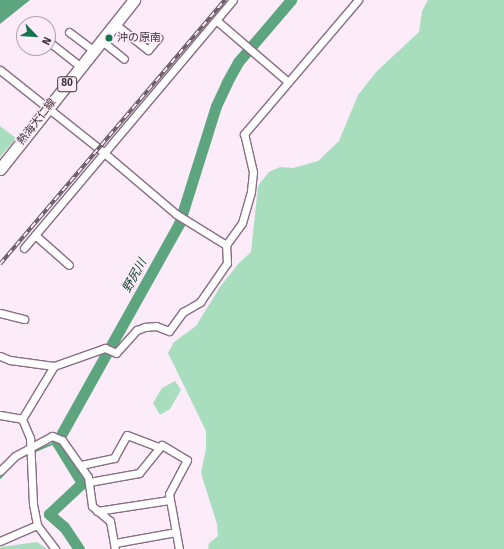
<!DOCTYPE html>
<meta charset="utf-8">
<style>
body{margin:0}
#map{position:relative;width:504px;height:549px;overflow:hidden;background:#fcebf8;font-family:"Fira Sans","Noto Sans JP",sans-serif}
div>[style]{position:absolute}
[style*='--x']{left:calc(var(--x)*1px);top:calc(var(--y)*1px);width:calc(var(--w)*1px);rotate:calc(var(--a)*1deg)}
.green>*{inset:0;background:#a8debe}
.water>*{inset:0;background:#5da57e}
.stream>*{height:2px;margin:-1px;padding:0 1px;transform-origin:1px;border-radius:1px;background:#5da57e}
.river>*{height:11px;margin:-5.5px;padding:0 5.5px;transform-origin:5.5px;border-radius:5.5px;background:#5da57e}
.roads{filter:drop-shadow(1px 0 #886e83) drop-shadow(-1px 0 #886e83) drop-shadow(0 1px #886e83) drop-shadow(0 -1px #886e83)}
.minor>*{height:7px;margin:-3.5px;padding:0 3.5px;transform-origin:3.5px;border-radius:3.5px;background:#fff}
.primary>*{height:11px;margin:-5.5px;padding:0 5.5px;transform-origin:5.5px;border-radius:5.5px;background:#fff}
.rail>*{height:3.5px;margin-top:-1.75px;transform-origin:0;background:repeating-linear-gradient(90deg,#fcebf8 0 6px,#625660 0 12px);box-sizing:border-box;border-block:1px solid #625660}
.dots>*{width:11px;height:11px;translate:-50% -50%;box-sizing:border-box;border:2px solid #fcebf8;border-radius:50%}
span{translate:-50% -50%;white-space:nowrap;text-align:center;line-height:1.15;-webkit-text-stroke:3px #fcebf8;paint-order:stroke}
.shield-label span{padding:1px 3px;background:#fcebf8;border:1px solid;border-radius:3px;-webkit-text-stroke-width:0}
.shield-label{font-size:10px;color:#3d323b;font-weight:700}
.poi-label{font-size:11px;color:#3d323b}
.left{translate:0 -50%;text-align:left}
.street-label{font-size:11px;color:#3d323b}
.water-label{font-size:12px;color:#0d472d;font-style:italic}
.north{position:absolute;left:16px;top:16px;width:40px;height:40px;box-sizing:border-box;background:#fcebf8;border:1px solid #b0a1ac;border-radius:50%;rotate:115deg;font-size:11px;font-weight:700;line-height:16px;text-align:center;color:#3d323b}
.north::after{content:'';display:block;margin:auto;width:14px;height:18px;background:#14744b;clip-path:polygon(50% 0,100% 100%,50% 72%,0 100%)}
</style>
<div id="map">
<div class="green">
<i style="clip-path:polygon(428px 0,504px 0,504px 549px,208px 549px,209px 543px,218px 536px,217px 524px,201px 473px,206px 449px,206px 431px,168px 353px,174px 342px,196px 326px,220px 287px,238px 264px,251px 252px,258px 186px,269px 172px,280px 167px,293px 168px,318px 161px,339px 141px,358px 95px,377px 71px,419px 32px,422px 11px)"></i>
<i style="clip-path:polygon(0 126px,16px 138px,0 157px)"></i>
<i style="clip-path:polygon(175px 381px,181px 390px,170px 409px,160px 415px,153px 403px,162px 388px)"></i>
<i style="clip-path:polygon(37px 542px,47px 549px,0 549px,0 547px)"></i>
</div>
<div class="water">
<i style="clip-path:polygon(0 0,30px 0,0 24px)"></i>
</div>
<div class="stream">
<i style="--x:0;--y:478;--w:25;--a:-48"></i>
<i style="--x:17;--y:459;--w:43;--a:-23"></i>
</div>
<div class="river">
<i style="--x:79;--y:549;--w:27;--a:-124"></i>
<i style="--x:64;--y:527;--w:20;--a:-139"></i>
<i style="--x:49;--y:514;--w:45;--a:-43.2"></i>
<i style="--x:82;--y:483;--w:48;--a:-121.4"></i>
<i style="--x:57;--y:442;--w:250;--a:-60.8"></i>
<i style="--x:179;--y:224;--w:124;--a:-72.6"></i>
<i style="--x:216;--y:106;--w:26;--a:-65"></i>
<i style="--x:227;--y:82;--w:23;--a:-61"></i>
<i style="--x:238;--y:62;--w:82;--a:-49.5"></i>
</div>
<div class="roads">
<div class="minor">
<i style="--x:216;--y:20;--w:95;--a:40.7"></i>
<i style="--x:115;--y:24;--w:42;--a:38.2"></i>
<i style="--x:148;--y:50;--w:16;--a:-50"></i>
<i style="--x:69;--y:32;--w:31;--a:37"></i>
<i style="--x:48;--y:41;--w:42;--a:38.2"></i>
<i style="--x:102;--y:41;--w:28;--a:39"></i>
<i style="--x:0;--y:70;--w:132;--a:38.5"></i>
<i style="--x:103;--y:152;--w:96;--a:40.3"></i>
<i style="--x:176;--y:214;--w:59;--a:31.8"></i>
<i style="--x:35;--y:235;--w:45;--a:41.4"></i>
<i style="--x:24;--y:248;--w:324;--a:-49.9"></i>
<i style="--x:0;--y:313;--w:25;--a:14"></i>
<i style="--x:0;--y:356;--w:11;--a:22"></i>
<i style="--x:10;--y:360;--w:44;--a:7.8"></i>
<i style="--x:54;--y:366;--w:54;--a:-19.4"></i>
<i style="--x:105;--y:348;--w:12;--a:24"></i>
<i style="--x:116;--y:353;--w:31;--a:-48"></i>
<i style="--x:137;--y:330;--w:9;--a:-21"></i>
<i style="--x:145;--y:327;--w:11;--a:-5"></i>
<i style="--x:156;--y:326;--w:14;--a:21"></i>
<i style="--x:169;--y:331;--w:24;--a:-54"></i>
<i style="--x:183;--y:312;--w:20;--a:-30"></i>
<i style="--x:200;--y:302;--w:47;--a:-55.3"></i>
<i style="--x:227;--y:263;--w:18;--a:-93"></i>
<i style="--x:226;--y:245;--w:27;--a:-54"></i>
<i style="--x:242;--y:223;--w:33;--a:-74"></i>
<i style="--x:251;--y:191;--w:19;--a:-84"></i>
<i style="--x:253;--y:172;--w:39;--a:-103"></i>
<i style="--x:244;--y:134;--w:176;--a:-49.6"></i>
<i style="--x:0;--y:415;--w:22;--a:10"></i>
<i style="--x:22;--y:419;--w:21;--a:67"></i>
<i style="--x:30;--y:438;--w:66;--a:87.4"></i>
<i style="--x:33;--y:504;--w:21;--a:79"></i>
<i style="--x:37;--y:525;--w:30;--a:53"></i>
<i style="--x:22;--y:419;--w:62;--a:-58.9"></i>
<i style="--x:81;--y:465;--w:34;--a:-12"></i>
<i style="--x:114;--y:458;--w:26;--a:-61"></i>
<i style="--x:127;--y:435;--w:33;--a:21"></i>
<i style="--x:0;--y:471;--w:21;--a:-45"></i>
<i style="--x:15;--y:456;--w:42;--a:-28.4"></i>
<i style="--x:52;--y:436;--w:11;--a:22"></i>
<i style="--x:62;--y:440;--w:45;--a:54.9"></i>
<i style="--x:88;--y:477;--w:29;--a:82"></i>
<i style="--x:92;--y:506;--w:23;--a:40"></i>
<i style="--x:110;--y:521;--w:28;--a:80"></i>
<i style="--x:89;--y:482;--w:51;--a:-10.2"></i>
<i style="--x:139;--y:473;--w:36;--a:-51"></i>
<i style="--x:162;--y:445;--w:29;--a:31"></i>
<i style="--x:187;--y:460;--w:38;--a:118"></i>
<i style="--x:169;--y:494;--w:56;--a:79.7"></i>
<i style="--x:97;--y:511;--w:73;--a:-8.7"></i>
<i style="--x:0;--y:541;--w:40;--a:-23.4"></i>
<i style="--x:115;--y:543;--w:62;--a:-10.2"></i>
</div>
<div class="primary">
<i style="--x:0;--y:169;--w:216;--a:-51.6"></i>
</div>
</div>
<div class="rail">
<i style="--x:0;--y:264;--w:347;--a:-49.6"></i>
</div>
<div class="dots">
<i style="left:109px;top:38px;background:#14744b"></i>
</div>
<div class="shield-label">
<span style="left:67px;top:84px">80</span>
</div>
<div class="poi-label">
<span class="left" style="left:117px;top:38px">沖の原南</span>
</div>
<div class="street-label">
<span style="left:37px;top:122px;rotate:-52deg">熱海大仁線</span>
</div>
<div class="water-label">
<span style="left:135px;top:276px;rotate:-61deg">野尻川</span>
</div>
<div class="north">N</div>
</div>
